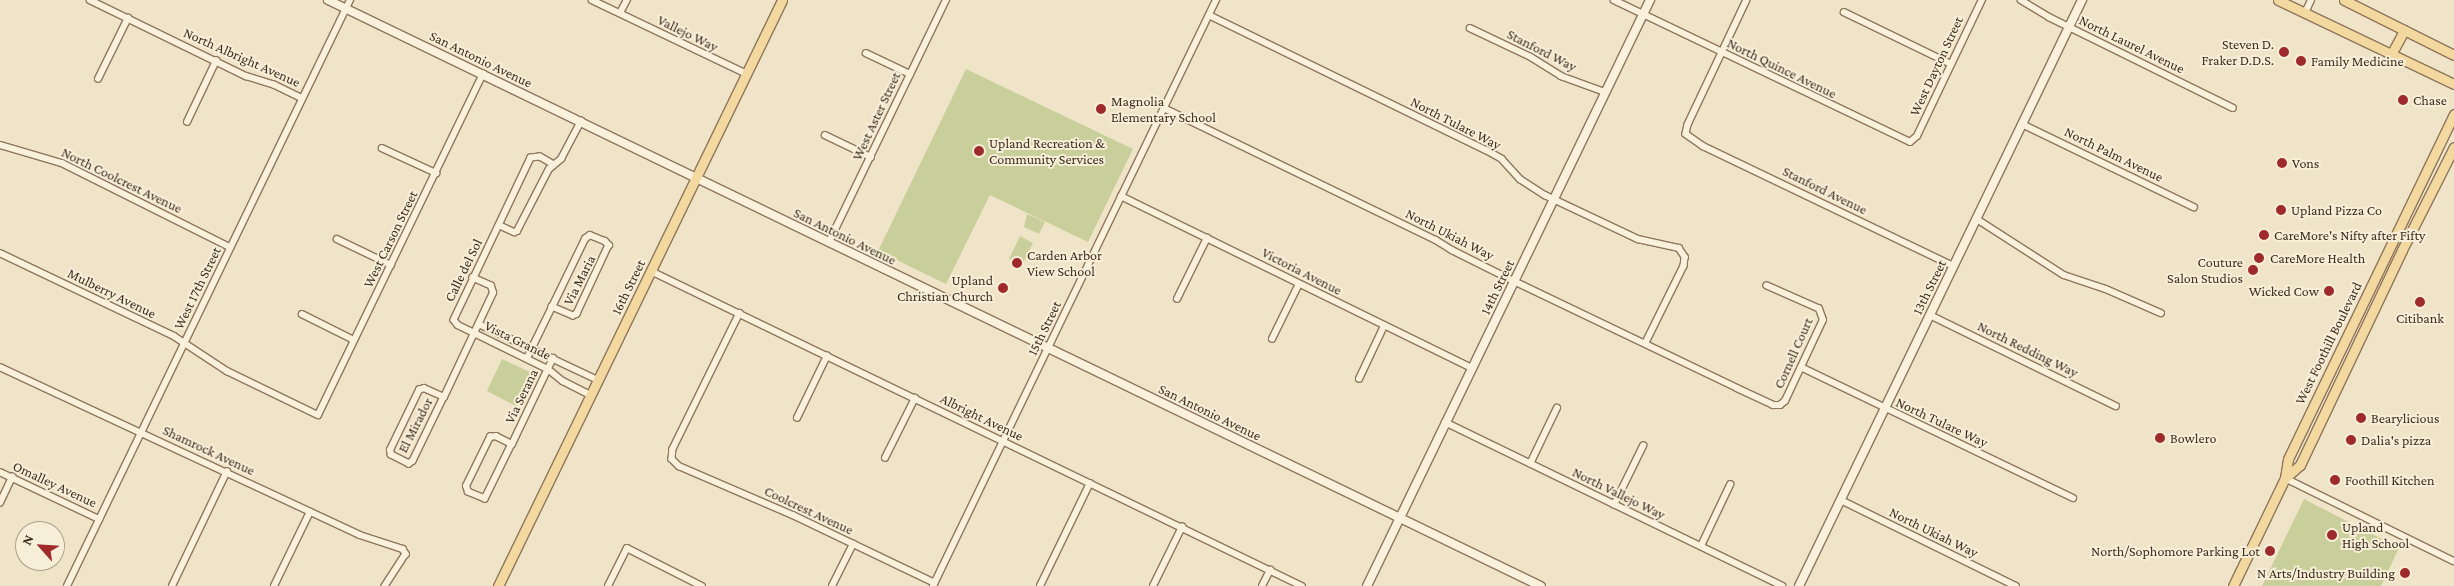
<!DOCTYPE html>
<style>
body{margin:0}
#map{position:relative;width:2454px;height:586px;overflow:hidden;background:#f0e4c8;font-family:"Crimson Pro",serif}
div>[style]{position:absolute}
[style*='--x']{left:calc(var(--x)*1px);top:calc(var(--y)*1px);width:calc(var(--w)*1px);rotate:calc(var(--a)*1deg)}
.green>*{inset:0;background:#c9cf9b}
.roads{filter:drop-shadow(1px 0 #8d765c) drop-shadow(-1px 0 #8d765c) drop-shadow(0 1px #8d765c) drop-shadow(0 -1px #8d765c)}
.street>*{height:5.5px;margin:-2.75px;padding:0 2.75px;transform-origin:2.75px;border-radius:2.75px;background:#faf1dc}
.secondary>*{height:8px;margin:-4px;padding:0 4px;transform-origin:4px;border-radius:4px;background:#faf1dc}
.primary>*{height:9px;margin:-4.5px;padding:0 4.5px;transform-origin:4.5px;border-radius:4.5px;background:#f3d9a0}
.dots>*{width:14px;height:14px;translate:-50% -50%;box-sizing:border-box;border:2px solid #f7eed8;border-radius:50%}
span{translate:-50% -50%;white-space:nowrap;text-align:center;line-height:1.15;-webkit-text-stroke:4px #f7eed8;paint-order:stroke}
.street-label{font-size:14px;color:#3d2e20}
.poi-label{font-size:14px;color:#3d2e20}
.right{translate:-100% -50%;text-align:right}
.left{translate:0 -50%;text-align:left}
.north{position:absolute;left:15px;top:521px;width:50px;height:50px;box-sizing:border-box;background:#f7eed8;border:1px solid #ada18e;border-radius:50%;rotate:296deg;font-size:14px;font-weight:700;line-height:20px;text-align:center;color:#3d2e20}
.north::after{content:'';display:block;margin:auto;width:18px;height:22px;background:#9e2a2b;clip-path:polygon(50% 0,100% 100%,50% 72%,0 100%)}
</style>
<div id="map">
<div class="green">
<i style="clip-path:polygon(966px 69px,1133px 149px,1088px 242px,990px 195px,946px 284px,878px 251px)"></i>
<i style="clip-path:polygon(1027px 214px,1045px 222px,1039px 234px,1024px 227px)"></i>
<i style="clip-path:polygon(1020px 236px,1033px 243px,1022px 265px,1009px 259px)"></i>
<i style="clip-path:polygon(502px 359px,532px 373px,533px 377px,528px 388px,524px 390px,525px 393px,520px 404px,516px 406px,487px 391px)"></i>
<i style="clip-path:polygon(2304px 499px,2399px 548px,2381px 586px,2262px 586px)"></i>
</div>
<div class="roads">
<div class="street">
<i style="--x:90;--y:0;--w:174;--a:26"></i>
<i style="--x:246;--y:76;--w:28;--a:17"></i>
<i style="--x:273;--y:84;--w:32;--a:26"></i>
<i style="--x:592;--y:0;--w:172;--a:25.5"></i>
<i style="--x:1614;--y:0;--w:328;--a:25.6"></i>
<i style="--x:1910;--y:142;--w:9;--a:-41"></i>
<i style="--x:1917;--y:136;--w:151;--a:-64.5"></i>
<i style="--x:1747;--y:0;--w:138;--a:115.3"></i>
<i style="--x:1688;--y:125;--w:9;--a:103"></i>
<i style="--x:1686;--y:134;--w:21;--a:35"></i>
<i style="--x:1703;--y:146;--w:278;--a:25.6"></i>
<i style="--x:2021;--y:0;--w:33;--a:31"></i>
<i style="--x:2049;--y:17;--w:205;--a:26.3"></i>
<i style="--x:1844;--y:12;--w:119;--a:25.9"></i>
<i style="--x:620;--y:13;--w:15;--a:-62"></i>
<i style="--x:2305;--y:13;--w:14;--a:-65"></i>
<i style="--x:1209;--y:15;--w:308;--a:26"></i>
<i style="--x:1486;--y:150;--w:18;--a:29"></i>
<i style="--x:1502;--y:159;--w:27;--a:48"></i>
<i style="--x:1520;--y:179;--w:30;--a:33"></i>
<i style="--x:1545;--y:195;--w:103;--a:25.3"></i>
<i style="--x:1638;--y:239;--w:42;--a:12.4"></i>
<i style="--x:1679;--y:248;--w:11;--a:56"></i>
<i style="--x:1685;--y:257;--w:9;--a:96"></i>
<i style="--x:1684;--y:266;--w:86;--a:116.3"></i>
<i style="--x:1470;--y:28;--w:68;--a:25.4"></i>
<i style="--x:1531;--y:57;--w:36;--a:32"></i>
<i style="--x:1561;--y:76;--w:47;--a:20"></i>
<i style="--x:866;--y:53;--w:49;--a:25.5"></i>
<i style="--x:98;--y:79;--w:68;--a:-63.8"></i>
<i style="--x:1164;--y:108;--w:302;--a:25.9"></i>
<i style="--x:1436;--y:240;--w:19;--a:32"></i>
<i style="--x:1452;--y:250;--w:69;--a:26.6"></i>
<i style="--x:1514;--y:281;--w:247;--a:25.6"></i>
<i style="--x:1737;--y:388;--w:40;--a:25"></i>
<i style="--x:1773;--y:405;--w:7;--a:0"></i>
<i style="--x:1780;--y:405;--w:6;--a:-39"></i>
<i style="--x:1785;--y:401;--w:89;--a:-64.9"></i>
<i style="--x:1823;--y:320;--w:12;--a:-110"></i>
<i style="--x:1819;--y:309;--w:57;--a:-156.1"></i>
<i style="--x:187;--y:122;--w:68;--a:-64.6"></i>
<i style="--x:2022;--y:124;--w:191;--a:25.8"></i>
<i style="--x:825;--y:135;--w:51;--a:25.6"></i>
<i style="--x:0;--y:145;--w:65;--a:16.2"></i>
<i style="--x:62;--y:163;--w:188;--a:26.6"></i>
<i style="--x:382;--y:148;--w:60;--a:24.8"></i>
<i style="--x:554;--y:165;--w:16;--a:-150"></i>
<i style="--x:540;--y:157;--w:9;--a:174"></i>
<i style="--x:531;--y:158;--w:179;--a:115.4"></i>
<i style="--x:454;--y:320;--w:6;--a:51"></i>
<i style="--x:458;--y:325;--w:100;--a:26.1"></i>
<i style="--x:548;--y:369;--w:19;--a:39"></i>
<i style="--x:563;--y:381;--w:31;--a:27"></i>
<i style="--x:1121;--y:196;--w:391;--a:26.1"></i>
<i style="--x:1977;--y:219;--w:103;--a:32.8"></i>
<i style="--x:2064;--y:275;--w:44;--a:18.4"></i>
<i style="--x:2106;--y:289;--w:60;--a:23.6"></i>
<i style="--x:499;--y:225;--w:17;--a:25"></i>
<i style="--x:514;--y:232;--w:3;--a:-18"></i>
<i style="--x:517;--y:231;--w:70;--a:-62.7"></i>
<i style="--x:549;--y:169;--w:16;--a:-40"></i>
<i style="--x:561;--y:159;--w:43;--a:-62.2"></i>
<i style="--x:590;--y:235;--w:16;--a:22"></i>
<i style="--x:605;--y:241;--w:6;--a:45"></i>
<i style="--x:609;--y:245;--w:76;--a:114.9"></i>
<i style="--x:577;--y:314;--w:4;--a:153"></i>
<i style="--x:573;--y:316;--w:23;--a:-157"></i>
<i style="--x:552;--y:307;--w:76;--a:-64.1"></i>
<i style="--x:585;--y:239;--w:6;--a:-39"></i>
<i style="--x:337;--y:239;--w:60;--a:25.7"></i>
<i style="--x:829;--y:242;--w:269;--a:-64.2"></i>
<i style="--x:0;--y:253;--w:193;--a:25.5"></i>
<i style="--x:174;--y:336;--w:64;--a:33.4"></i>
<i style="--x:227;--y:371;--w:101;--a:25.8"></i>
<i style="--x:318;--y:415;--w:379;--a:-64.2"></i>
<i style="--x:651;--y:271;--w:723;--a:25.82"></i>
<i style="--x:1177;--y:299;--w:68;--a:-63.8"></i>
<i style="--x:740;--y:313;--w:152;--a:116.2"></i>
<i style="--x:673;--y:449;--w:10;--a:96"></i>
<i style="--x:672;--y:459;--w:10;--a:45"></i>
<i style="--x:679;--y:466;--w:124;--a:23.3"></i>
<i style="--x:793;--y:515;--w:157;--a:25.6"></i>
<i style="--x:302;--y:314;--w:58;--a:26.6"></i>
<i style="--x:1930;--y:315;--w:207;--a:26.1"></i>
<i style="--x:479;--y:324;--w:132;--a:25.2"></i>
<i style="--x:1272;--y:339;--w:61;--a:-63.9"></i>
<i style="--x:527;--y:358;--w:57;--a:-63.9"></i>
<i style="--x:0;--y:367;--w:397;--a:25"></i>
<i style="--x:360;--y:535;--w:45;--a:18"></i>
<i style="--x:403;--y:549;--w:6;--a:59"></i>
<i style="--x:406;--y:554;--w:38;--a:123"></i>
<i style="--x:1801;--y:367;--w:302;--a:25.7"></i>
<i style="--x:1359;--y:379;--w:59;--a:-64.7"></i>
<i style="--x:424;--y:388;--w:22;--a:24"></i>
<i style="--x:444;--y:397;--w:71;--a:115.8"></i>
<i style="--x:413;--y:461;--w:5;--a:143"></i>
<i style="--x:409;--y:464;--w:20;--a:-153"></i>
<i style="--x:391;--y:455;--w:5;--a:-101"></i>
<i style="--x:390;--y:450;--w:67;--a:-64.2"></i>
<i style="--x:419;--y:390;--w:5;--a:-22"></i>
<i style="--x:444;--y:397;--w:115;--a:-64.8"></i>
<i style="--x:493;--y:293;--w:7;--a:-106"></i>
<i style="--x:491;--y:286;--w:20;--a:-156"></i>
<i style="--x:797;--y:418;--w:69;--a:-64.2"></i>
<i style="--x:1445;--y:422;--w:375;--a:25.9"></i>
<i style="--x:496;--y:436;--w:18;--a:27"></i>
<i style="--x:512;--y:444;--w:61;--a:116.1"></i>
<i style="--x:485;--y:499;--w:18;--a:-158"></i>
<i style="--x:468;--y:492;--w:6;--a:-108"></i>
<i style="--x:466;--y:486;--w:55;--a:-63.9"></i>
<i style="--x:490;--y:437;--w:6;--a:-9"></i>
<i style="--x:512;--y:444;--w:95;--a:-64.5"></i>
<i style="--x:885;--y:458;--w:67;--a:-63.4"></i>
<i style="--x:1530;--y:464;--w:62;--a:-64.3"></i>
<i style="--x:0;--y:472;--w:110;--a:25.4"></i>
<i style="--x:2285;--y:478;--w:188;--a:26.2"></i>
<i style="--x:1841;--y:500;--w:195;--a:26.2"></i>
<i style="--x:0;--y:503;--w:29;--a:-65"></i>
<i style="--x:1614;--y:505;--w:66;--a:-63.8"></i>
<i style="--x:1701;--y:546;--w:68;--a:-64.6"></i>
<i style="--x:67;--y:586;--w:651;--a:-64.22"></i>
<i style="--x:172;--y:586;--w:127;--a:-64.4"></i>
<i style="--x:274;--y:586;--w:82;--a:-64.1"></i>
<i style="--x:608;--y:586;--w:42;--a:-63.4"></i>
<i style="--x:627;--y:548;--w:84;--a:26.9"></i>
<i style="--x:832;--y:586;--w:47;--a:-63.4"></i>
<i style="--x:933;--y:586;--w:651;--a:-64.22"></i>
<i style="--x:1040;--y:586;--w:114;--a:-64.1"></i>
<i style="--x:1153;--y:586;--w:66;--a:-63.8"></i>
<i style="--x:1262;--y:586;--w:18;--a:-63"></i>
</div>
<div class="secondary">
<i style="--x:328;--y:0;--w:1347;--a:25.79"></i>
<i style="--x:1367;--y:586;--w:651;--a:-64.22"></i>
<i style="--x:1799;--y:586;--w:651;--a:-64.22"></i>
</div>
<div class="primary">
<i style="--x:2278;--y:0;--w:195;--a:25.5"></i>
<i style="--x:2344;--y:0;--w:123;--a:26.6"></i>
<i style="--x:2392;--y:53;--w:26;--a:-62"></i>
<i style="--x:2285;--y:478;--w:20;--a:-41"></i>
<i style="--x:2300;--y:465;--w:238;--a:-64.6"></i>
<i style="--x:2402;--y:250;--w:115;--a:-63.2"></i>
<i style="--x:498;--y:586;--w:651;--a:-64.14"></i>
<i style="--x:2233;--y:586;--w:120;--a:-64.3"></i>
<i style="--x:2285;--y:478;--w:19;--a:-81"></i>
<i style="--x:2288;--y:459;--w:383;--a:-64.3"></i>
</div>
</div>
<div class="dots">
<i style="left:2284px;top:52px;background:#9e2a2b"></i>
<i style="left:2301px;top:61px;background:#9e2a2b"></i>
<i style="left:2403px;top:100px;background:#9e2a2b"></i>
<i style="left:1101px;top:109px;background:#9e2a2b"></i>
<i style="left:979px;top:151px;background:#9e2a2b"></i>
<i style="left:2282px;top:163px;background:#9e2a2b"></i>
<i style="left:2281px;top:210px;background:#9e2a2b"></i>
<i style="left:2264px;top:235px;background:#9e2a2b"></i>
<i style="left:2259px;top:258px;background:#9e2a2b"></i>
<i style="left:1017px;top:263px;background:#9e2a2b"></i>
<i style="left:2253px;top:270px;background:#9e2a2b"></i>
<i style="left:1003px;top:288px;background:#9e2a2b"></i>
<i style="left:2329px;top:291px;background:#9e2a2b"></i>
<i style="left:2420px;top:302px;background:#9e2a2b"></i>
<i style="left:2361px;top:418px;background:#9e2a2b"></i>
<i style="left:2160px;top:438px;background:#9e2a2b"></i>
<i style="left:2351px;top:440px;background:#9e2a2b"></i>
<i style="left:2335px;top:480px;background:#9e2a2b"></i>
<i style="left:2332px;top:535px;background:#9e2a2b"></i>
<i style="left:2270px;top:551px;background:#9e2a2b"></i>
<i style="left:2405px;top:573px;background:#9e2a2b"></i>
</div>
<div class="street-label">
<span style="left:688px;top:33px;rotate:26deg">Vallejo Way</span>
<span style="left:2132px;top:44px;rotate:26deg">North Laurel Avenue</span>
<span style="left:1542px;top:50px;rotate:27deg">Stanford Way</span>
<span style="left:242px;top:57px;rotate:24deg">North Albright Avenue</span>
<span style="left:481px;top:59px;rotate:26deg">San Antonio Avenue</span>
<span style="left:1936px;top:66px;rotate:-65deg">West Dayton Street</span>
<span style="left:1782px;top:68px;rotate:26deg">North Quince Avenue</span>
<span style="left:876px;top:116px;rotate:-65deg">West Aster Street</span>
<span style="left:1456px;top:123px;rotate:27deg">North Tulare Way</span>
<span style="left:2114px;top:154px;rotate:26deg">North Palm Avenue</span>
<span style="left:122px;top:180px;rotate:26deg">North Coolcrest Avenue</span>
<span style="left:1825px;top:190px;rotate:26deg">Stanford Avenue</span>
<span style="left:1450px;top:234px;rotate:27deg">North Ukiah Way</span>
<span style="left:845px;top:236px;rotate:26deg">San Antonio Avenue</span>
<span style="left:390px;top:239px;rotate:-64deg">West Carson Street</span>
<span style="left:463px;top:270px;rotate:-64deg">Calle del Sol</span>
<span style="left:1302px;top:271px;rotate:27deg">Victoria Avenue</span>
<span style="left:579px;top:280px;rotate:-63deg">Via Maria</span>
<span style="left:628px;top:287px;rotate:-64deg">16th Street</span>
<span style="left:1497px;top:287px;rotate:-64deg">14th Street</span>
<span style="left:1929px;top:287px;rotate:-64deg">13th Street</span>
<span style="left:197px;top:288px;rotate:-64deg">West 17th Street</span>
<span style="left:112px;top:293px;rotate:26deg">Mulberry Avenue</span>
<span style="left:1044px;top:328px;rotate:-64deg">15th Street</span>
<span style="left:518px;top:340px;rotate:26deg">Vista Grande</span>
<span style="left:2328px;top:343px;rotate:-64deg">West Foothill Boulevard</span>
<span style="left:2028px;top:349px;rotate:26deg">North Redding Way</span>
<span style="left:1793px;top:353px;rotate:-66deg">Cornell Court</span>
<span style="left:521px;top:396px;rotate:-64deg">Via Serana</span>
<span style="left:1210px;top:412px;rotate:26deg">San Antonio Avenue</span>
<span style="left:982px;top:417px;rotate:26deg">Albright Avenue</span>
<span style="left:1942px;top:422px;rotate:25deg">North Tulare Way</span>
<span style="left:415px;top:425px;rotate:-63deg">El Mirador</span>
<span style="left:209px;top:450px;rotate:25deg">Shamrock Avenue</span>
<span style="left:55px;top:484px;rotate:25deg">Omalley Avenue</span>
<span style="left:1619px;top:493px;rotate:26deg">North Vallejo Way</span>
<span style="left:809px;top:510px;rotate:25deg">Coolcrest Avenue</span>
<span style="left:1934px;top:532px;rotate:26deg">North Ukiah Way</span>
</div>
<div class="poi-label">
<span class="right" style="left:2274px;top:52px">Steven D.<br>Fraker D.D.S.</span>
<span class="left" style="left:2311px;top:61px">Family Medicine</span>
<span class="left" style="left:2413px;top:100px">Chase</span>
<span class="left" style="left:1111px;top:109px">Magnolia<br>Elementary School</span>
<span class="left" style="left:989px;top:151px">Upland Recreation &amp;<br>Community Services</span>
<span class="left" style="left:2292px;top:163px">Vons</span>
<span class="left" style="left:2291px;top:210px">Upland Pizza Co</span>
<span class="left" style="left:2274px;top:235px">CareMore's Nifty after Fifty</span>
<span class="left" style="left:1027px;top:263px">Carden Arbor<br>View School</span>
<span class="left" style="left:2270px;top:258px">CareMore Health</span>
<span class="right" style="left:2243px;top:270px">Couture<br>Salon Studios</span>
<span class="right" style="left:993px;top:288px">Upland<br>Christian Church</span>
<span class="right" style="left:2319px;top:291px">Wicked Cow</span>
<span style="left:2420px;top:318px">Citibank</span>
<span class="left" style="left:2371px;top:418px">Bearylicious</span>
<span class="left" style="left:2170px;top:438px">Bowlero</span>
<span class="left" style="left:2361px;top:440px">Dalia's pizza</span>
<span class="left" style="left:2345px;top:480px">Foothill Kitchen</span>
<span class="left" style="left:2342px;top:535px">Upland<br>High School</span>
<span class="right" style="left:2260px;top:551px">North/Sophomore Parking Lot</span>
<span class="right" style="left:2395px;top:573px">N Arts/Industry Building</span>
</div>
<div class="north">N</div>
</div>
